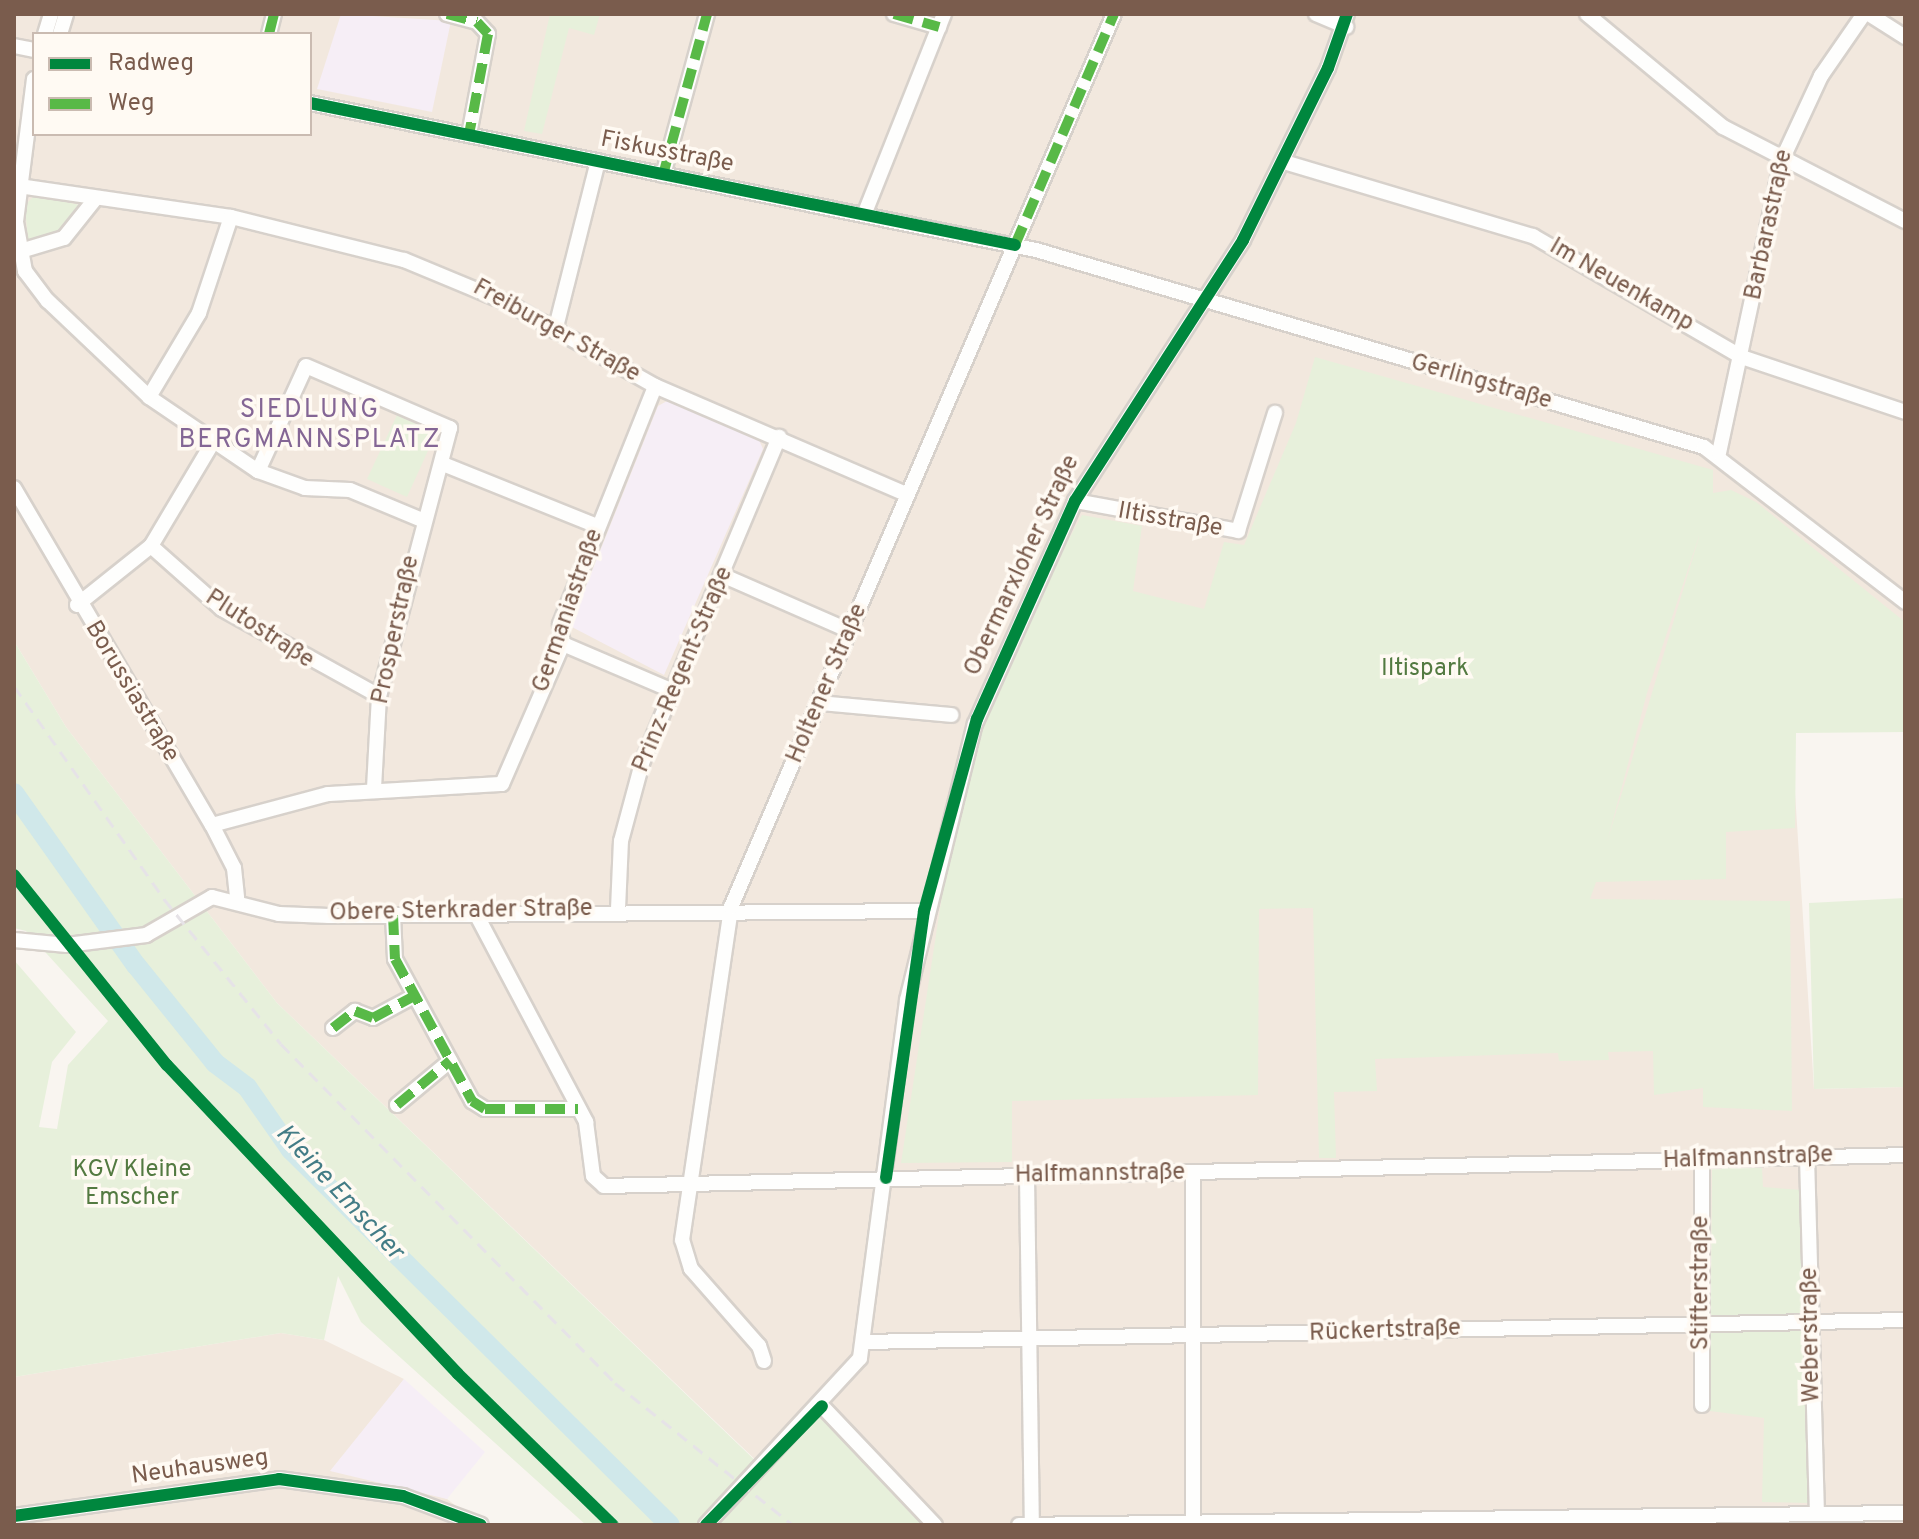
<!DOCTYPE html>
<meta charset="utf-8">
<style>
body{margin:0}
#map{position:relative;width:1919px;height:1539px;overflow:hidden;background:#f9f5f0;font-family:Overpass,sans-serif}
div>[style]{position:absolute}
[style*='--x']{left:calc(var(--x)*1px);top:calc(var(--y)*1px);width:calc(var(--w)*1px);rotate:calc(var(--a)*1deg)}
.residential>*{inset:0;background:#f2e8de}
.education>*{inset:0;background:#f6eef6}
.green>*{inset:0;background:#e7f0db}
.river>*{height:20px;margin:-10px;padding:0 10px;transform-origin:10px;border-radius:10px;background:#d0e8ea}
.roads{filter:drop-shadow(2px 0 #d7d1cb) drop-shadow(-2px 0 #d7d1cb) drop-shadow(0 2px #d7d1cb) drop-shadow(0 -2px #d7d1cb)}
.minor>*{height:14px;margin:-7px;padding:0 7px;transform-origin:7px;border-radius:7px;background:#fefefd}
.rail>*{height:3px;margin-top:-1.5px;transform-origin:0;background:repeating-linear-gradient(90deg,#e6e3e7 0 12px,transparent 0 20px)}
.quiet>*{height:10px;margin-top:-5px;transform-origin:0;background:repeating-linear-gradient(90deg,#58b947 0 20px,transparent 0 30px)}
.cycleway>*{height:12px;margin:-6px;padding:0 6px;transform-origin:6px;border-radius:6px;background:#00873e}
span{translate:-50% -50%;white-space:nowrap;text-align:center;line-height:1.15;-webkit-text-stroke:7px #fffaf3;paint-order:stroke}
.street-label{font-size:24px;color:#7a5c4d}
.park-label{font-size:24px;color:#537a41}
.neighbourhood-label{font-size:26px;color:#846695;letter-spacing:2px}
.water-label{font-size:26px;color:#437c86;font-style:italic}
.frame{position:absolute;inset:0;border:16px solid #7a5c4d;pointer-events:none}
.legend{position:absolute;left:32px;top:32px;width:280px;height:104px;box-sizing:border-box;background:#fffaf3;border:2px solid #cabbb1;margin:0;padding:10px 14px;list-style:none;font-size:24px;color:#7a5c4d}
.legend li{display:flex;align-items:center;gap:16px;height:40px}
.legend b{width:40px;border:2px solid #cabbb1}
</style>
<div id="map">
<div class="residential">
<i style="clip-path:polygon(evenodd,14px 14px,1905px 14px,1905px 590px,1712px 441px,1265px 316px,1719px 453px,1905px 602px,1905px 645px,1791px 730px,1814px 1089px,1905px 1087px,1905px 1525px,935px 1525px,763px 1467px,277px 1003px,66px 727px,14px 641px,14px 14px,34px 34px,310px 34px,310px 134px,34px 134px,34px 34px)"></i>
<i style="clip-path:polygon(281px 1333px,324px 1340px,404px 1379px,353px 1448px,399px 1483px,447px 1499px,481px 1525px,14px 1525px,14px 1377px)"></i>
</div>
<div class="education">
<i style="clip-path:polygon(341px 14px,451px 21px,432px 112px,317px 89px)"></i>
<i style="clip-path:polygon(667px 401px,759px 440px,763px 449px,664px 675px,570px 626px,658px 406px)"></i>
<i style="clip-path:polygon(404px 1379px,485px 1452px,447px 1499px,330px 1471px)"></i>
</div>
<div class="green">
<i style="clip-path:polygon(550px 14px,600px 14px,594px 35px,569px 28px,542px 134px,524px 131px)"></i>
<i style="clip-path:polygon(33px 197px,49px 198px,88px 207px,49px 238px,28px 242px,25px 205px)"></i>
<i style="clip-path:polygon(evenodd,1315px 357px,1713px 470px,1713px 493px,1731px 490px,1756px 502px,1905px 622px,1905px 732px,1796px 733px,1795px 828px,1726px 832px,1726px 879px,1596px 882px,1590px 899px,1790px 901px,1792px 1111px,1703px 1107px,1703px 1088px,1654px 1095px,1653px 1051px,1608px 1052px,1609px 1060px,1559px 1061px,1558px 1053px,1375px 1059px,1377px 1091px,1334px 1092px,1336px 1158px,1319px 1158px,1313px 908px,1259px 909px,1258px 1095px,1012px 1101px,1012px 1162px,901px 1163px,953px 824px,980px 731px,1031px 609px,1082px 515px,1142px 526px,1133px 591px,1204px 609px,1224px 542px,1244px 545px,1296px 423px,1315px 357px,1699px 536px,1699px 537px,1607px 842px,1647px 693px,1699px 536px)"></i>
<i style="clip-path:polygon(397px 415px,436px 433px,407px 497px,367px 479px)"></i>
<i style="clip-path:polygon(14px 641px,66px 727px,277px 1003px,762px 1467px,822px 1406px,935px 1525px,586px 1525px,361px 1322px,338px 1276px,324px 1340px,281px 1333px,14px 1377px,14px 960px,76px 1032px,52px 1062px,39px 1127px,57px 1129px,68px 1065px,108px 1021px,26px 931px,14px 928px)"></i>
<i style="clip-path:polygon(1905px 898px,1905px 1087px,1814px 1089px,1809px 903px)"></i>
<i style="clip-path:polygon(1712px 1167px,1762px 1168px,1763px 1187px,1802px 1190px,1808px 1503px,1762px 1502px,1764px 1418px,1710px 1411px)"></i>
</div>
<div class="river">
<i style="--x:14;--y:793;--w:211;--a:54.7"></i>
<i style="--x:136;--y:965;--w:126;--a:51.1"></i>
<i style="--x:215;--y:1063;--w:40;--a:37"></i>
<i style="--x:247;--y:1087;--w:77;--a:55.1"></i>
<i style="--x:291;--y:1150;--w:533;--a:44.7"></i>
</div>
<div class="roads">
<div class="minor">
<i style="--x:447;--y:14;--w:31;--a:15"></i>
<i style="--x:477;--y:22;--w:16;--a:47"></i>
<i style="--x:488;--y:34;--w:103;--a:100.7"></i>
<i style="--x:894;--y:14;--w:47;--a:16.1"></i>
<i style="--x:1316;--y:14;--w:33;--a:23"></i>
<i style="--x:1587;--y:14;--w:177;--a:39.7"></i>
<i style="--x:1723;--y:127;--w:205;--a:27.3"></i>
<i style="--x:1869;--y:14;--w:43;--a:32.6"></i>
<i style="--x:45;--y:34;--w:21;--a:-73"></i>
<i style="--x:60;--y:34;--w:21;--a:-73"></i>
<i style="--x:269;--y:34;--w:21;--a:-76"></i>
<i style="--x:14;--y:46;--w:20;--a:11"></i>
<i style="--x:34;--y:79;--w:144;--a:97.2"></i>
<i style="--x:16;--y:222;--w:50;--a:79.6"></i>
<i style="--x:25;--y:271;--w:38;--a:53"></i>
<i style="--x:48;--y:301;--w:139;--a:43.5"></i>
<i style="--x:149;--y:397;--w:132;--a:34.2"></i>
<i style="--x:258;--y:471;--w:50;--a:19.9"></i>
<i style="--x:305;--y:488;--w:45;--a:2.5"></i>
<i style="--x:350;--y:490;--w:78;--a:22.6"></i>
<i style="--x:310;--y:103;--w:741;--a:11.45"></i>
<i style="--x:1036;--y:250;--w:696;--a:16.43"></i>
<i style="--x:1704;--y:447;--w:254;--a:37.6"></i>
<i style="--x:1284;--y:162;--w:260;--a:16.6"></i>
<i style="--x:1533;--y:236;--w:241;--a:30.1"></i>
<i style="--x:1742;--y:357;--w:172;--a:18.6"></i>
<i style="--x:663;--y:175;--w:167;--a:-74.7"></i>
<i style="--x:19;--y:186;--w:214;--a:8.3"></i>
<i style="--x:231;--y:217;--w:178;--a:14"></i>
<i style="--x:404;--y:260;--w:115;--a:22.5"></i>
<i style="--x:510;--y:304;--w:167;--a:29.5"></i>
<i style="--x:655;--y:386;--w:275;--a:23.3"></i>
<i style="--x:864;--y:215;--w:216;--a:-68.3"></i>
<i style="--x:14;--y:253;--w:52;--a:-16.7"></i>
<i style="--x:64;--y:238;--w:51;--a:-51.3"></i>
<i style="--x:555;--y:331;--w:175;--a:-75.8"></i>
<i style="--x:149;--y:397;--w:98;--a:-59.2"></i>
<i style="--x:199;--y:313;--w:101;--a:-71.6"></i>
<i style="--x:1719;--y:453;--w:300;--a:-77.9"></i>
<i style="--x:1782;--y:160;--w:93;--a:-65.1"></i>
<i style="--x:1821;--y:76;--w:75;--a:-55.3"></i>
<i style="--x:443;--y:464;--w:166;--a:21.9"></i>
<i style="--x:258;--y:471;--w:115;--a:-65.4"></i>
<i style="--x:306;--y:366;--w:157;--a:23.3"></i>
<i style="--x:450;--y:428;--w:277;--a:104.8"></i>
<i style="--x:379;--y:696;--w:92;--a:93.1"></i>
<i style="--x:14;--y:488;--w:391;--a:59.6"></i>
<i style="--x:212;--y:825;--w:48;--a:62.9"></i>
<i style="--x:234;--y:868;--w:30;--a:84"></i>
<i style="--x:1075;--y:501;--w:166;--a:10.4"></i>
<i style="--x:1238;--y:531;--w:124;--a:-72.6"></i>
<i style="--x:151;--y:546;--w:95;--a:41.6"></i>
<i style="--x:222;--y:609;--w:179;--a:29"></i>
<i style="--x:724;--y:576;--w:137;--a:23.6"></i>
<i style="--x:77;--y:605;--w:95;--a:-38.6"></i>
<i style="--x:151;--y:546;--w:121;--a:-59.2"></i>
<i style="--x:563;--y:644;--w:120;--a:23.1"></i>
<i style="--x:820;--y:703;--w:132;--a:5.2"></i>
<i style="--x:212;--y:825;--w:120;--a:-15"></i>
<i style="--x:328;--y:794;--w:174;--a:-3.3"></i>
<i style="--x:502;--y:784;--w:153;--a:-66.5"></i>
<i style="--x:563;--y:644;--w:20;--a:-99"></i>
<i style="--x:560;--y:624;--w:256;--a:-68.2"></i>
<i style="--x:618;--y:909;--w:68;--a:-87.5"></i>
<i style="--x:621;--y:841;--w:81;--a:-74.9"></i>
<i style="--x:642;--y:763;--w:354;--a:-67.2"></i>
<i style="--x:475;--y:912;--w:238;--a:62.1"></i>
<i style="--x:586;--y:1122;--w:54;--a:82.6"></i>
<i style="--x:593;--y:1176;--w:15;--a:42"></i>
<i style="--x:604;--y:1186;--w:1301;--a:-1.36"></i>
<i style="--x:393;--y:915;--w:44;--a:87.4"></i>
<i style="--x:395;--y:959;--w:162;--a:61.5"></i>
<i style="--x:472;--y:1101;--w:15;--a:32"></i>
<i style="--x:485;--y:1109;--w:93;--a:0"></i>
<i style="--x:14;--y:940;--w:53;--a:5.4"></i>
<i style="--x:67;--y:945;--w:80;--a:-7.2"></i>
<i style="--x:146;--y:935;--w:76;--a:-29.9"></i>
<i style="--x:212;--y:897;--w:69;--a:14.2"></i>
<i style="--x:279;--y:914;--w:50;--a:2.3"></i>
<i style="--x:329;--y:916;--w:595;--a:-0.48"></i>
<i style="--x:333;--y:1028;--w:28;--a:-38"></i>
<i style="--x:355;--y:1011;--w:19;--a:21"></i>
<i style="--x:373;--y:1018;--w:47;--a:-28.2"></i>
<i style="--x:397;--y:1105;--w:69;--a:-39.7"></i>
<i style="--x:1807;--y:1157;--w:356;--a:88.4"></i>
<i style="--x:1702;--y:1161;--w:244;--a:90"></i>
<i style="--x:1193;--y:1173;--w:350;--a:90"></i>
<i style="--x:1027;--y:1176;--w:349;--a:89.2"></i>
<i style="--x:865;--y:1342;--w:1040;--a:-1.21"></i>
<i style="--x:764;--y:1361;--w:16;--a:-108"></i>
<i style="--x:759;--y:1346;--w:103;--a:-131.4"></i>
<i style="--x:691;--y:1269;--w:30;--a:-107"></i>
<i style="--x:682;--y:1240;--w:337;--a:-81.6"></i>
<i style="--x:731;--y:907;--w:972;--a:-66.79"></i>
<i style="--x:822;--y:1406;--w:164;--a:46.5"></i>
<i style="--x:14;--y:1516;--w:268;--a:-7.9"></i>
<i style="--x:279;--y:1479;--w:125;--a:7.8"></i>
<i style="--x:403;--y:1496;--w:83;--a:20.4"></i>
<i style="--x:706;--y:1525;--w:227;--a:-47.3"></i>
<i style="--x:860;--y:1358;--w:361;--a:-82.5"></i>
<i style="--x:907;--y:1000;--w:284;--a:-76.2"></i>
<i style="--x:975;--y:724;--w:244;--a:-65.8"></i>
<i style="--x:1075;--y:501;--w:310;--a:-57.2"></i>
<i style="--x:1243;--y:240;--w:192;--a:-63.7"></i>
<i style="--x:1328;--y:68;--w:57;--a:-70.6"></i>
<i style="--x:1019;--y:1525;--w:886;--a:-0.78"></i>
</div>
</div>
<div class="rail">
<i style="--x:14;--y:686;--w:261;--a:54.8"></i>
<i style="--x:164;--y:899;--w:186;--a:51.1"></i>
<i style="--x:281;--y:1044;--w:476;--a:45.4"></i>
<i style="--x:615;--y:1383;--w:228;--a:38.6"></i>
</div>
<div class="quiet">
<i style="--x:447;--y:14;--w:31;--a:15"></i>
<i style="--x:477;--y:22;--w:16;--a:47"></i>
<i style="--x:488;--y:34;--w:103;--a:100.7"></i>
<i style="--x:894;--y:14;--w:47;--a:16.1"></i>
<i style="--x:269;--y:34;--w:21;--a:-76"></i>
<i style="--x:663;--y:175;--w:167;--a:-74.7"></i>
<i style="--x:1015;--y:245;--w:251;--a:-66.8"></i>
<i style="--x:393;--y:915;--w:44;--a:87.4"></i>
<i style="--x:395;--y:959;--w:162;--a:61.5"></i>
<i style="--x:472;--y:1101;--w:15;--a:32"></i>
<i style="--x:485;--y:1109;--w:93;--a:0"></i>
<i style="--x:333;--y:1028;--w:28;--a:-38"></i>
<i style="--x:355;--y:1011;--w:19;--a:21"></i>
<i style="--x:373;--y:1018;--w:47;--a:-28.2"></i>
<i style="--x:397;--y:1105;--w:69;--a:-39.7"></i>
</div>
<div class="cycleway">
<i style="--x:310;--y:103;--w:719;--a:11.39"></i>
<i style="--x:14;--y:875;--w:244;--a:51.2"></i>
<i style="--x:167;--y:1065;--w:424;--a:46.7"></i>
<i style="--x:458;--y:1374;--w:216;--a:44.3"></i>
<i style="--x:886;--y:1178;--w:270;--a:-81.9"></i>
<i style="--x:924;--y:911;--w:199;--a:-74.6"></i>
<i style="--x:977;--y:719;--w:239;--a:-65.8"></i>
<i style="--x:1075;--y:501;--w:310;--a:-57.2"></i>
<i style="--x:1243;--y:240;--w:192;--a:-63.7"></i>
<i style="--x:1328;--y:68;--w:57;--a:-70.6"></i>
<i style="--x:14;--y:1516;--w:268;--a:-7.9"></i>
<i style="--x:279;--y:1479;--w:125;--a:7.8"></i>
<i style="--x:403;--y:1496;--w:83;--a:20.4"></i>
<i style="--x:706;--y:1525;--w:166;--a:-45.7"></i>
</div>
<div class="street-label">
<span style="left:667px;top:153px;rotate:11deg">Fiskusstraße</span>
<span style="left:1770px;top:225px;rotate:-78deg">Barbarastraße</span>
<span style="left:1621px;top:286px;rotate:30deg">Im Neuenkamp</span>
<span style="left:556px;top:332px;rotate:29deg">Freiburger Straße</span>
<span style="left:1481px;top:383px;rotate:16deg">Gerlingstraße</span>
<span style="left:1170px;top:521px;rotate:10deg">Iltisstraße</span>
<span style="left:1023px;top:566px;rotate:-65deg">Obermarxloher Straße</span>
<span style="left:569px;top:611px;rotate:-71deg">Germaniastraße</span>
<span style="left:259px;top:630px;rotate:33deg">Plutostraße</span>
<span style="left:397px;top:630px;rotate:-78deg">Prosperstraße</span>
<span style="left:684px;top:670px;rotate:-67deg">Prinz-Regent-Straße</span>
<span style="left:828px;top:684px;rotate:-67deg">Holtener Straße</span>
<span style="left:131px;top:692px;rotate:59deg">Borussiastraße</span>
<span style="left:461px;top:912px;rotate:-1deg">Obere Sterkrader Straße</span>
<span style="left:1748px;top:1159px;rotate:-2deg">Halfmannstraße</span>
<span style="left:1100px;top:1175px;rotate:-1deg">Halfmannstraße</span>
<span style="left:1702px;top:1283px;rotate:-90deg">Stifterstraße</span>
<span style="left:1385px;top:1332px;rotate:-2deg">Rückertstraße</span>
<span style="left:1812px;top:1335px;rotate:-91deg">Weberstraße</span>
<span style="left:200px;top:1468px;rotate:-8deg">Neuhausweg</span>
</div>
<div class="park-label">
<span style="left:1425px;top:670px">Iltispark</span>
<span style="left:132px;top:1185px">KGV Kleine<br>Emscher</span>
</div>
<div class="neighbourhood-label">
<span style="left:310px;top:426px">SIEDLUNG<br>BERGMANNSPLATZ</span>
</div>
<div class="water-label">
<span style="left:339px;top:1193px;rotate:47deg">Kleine Emscher</span>
</div>
<div class="frame"></div>
<ul class="legend">
<li><b style="height:10px;background:#00873e"></b>Radweg</li>
<li><b style="height:10px;background:#58b947"></b>Weg</li>
</ul>
</div>
